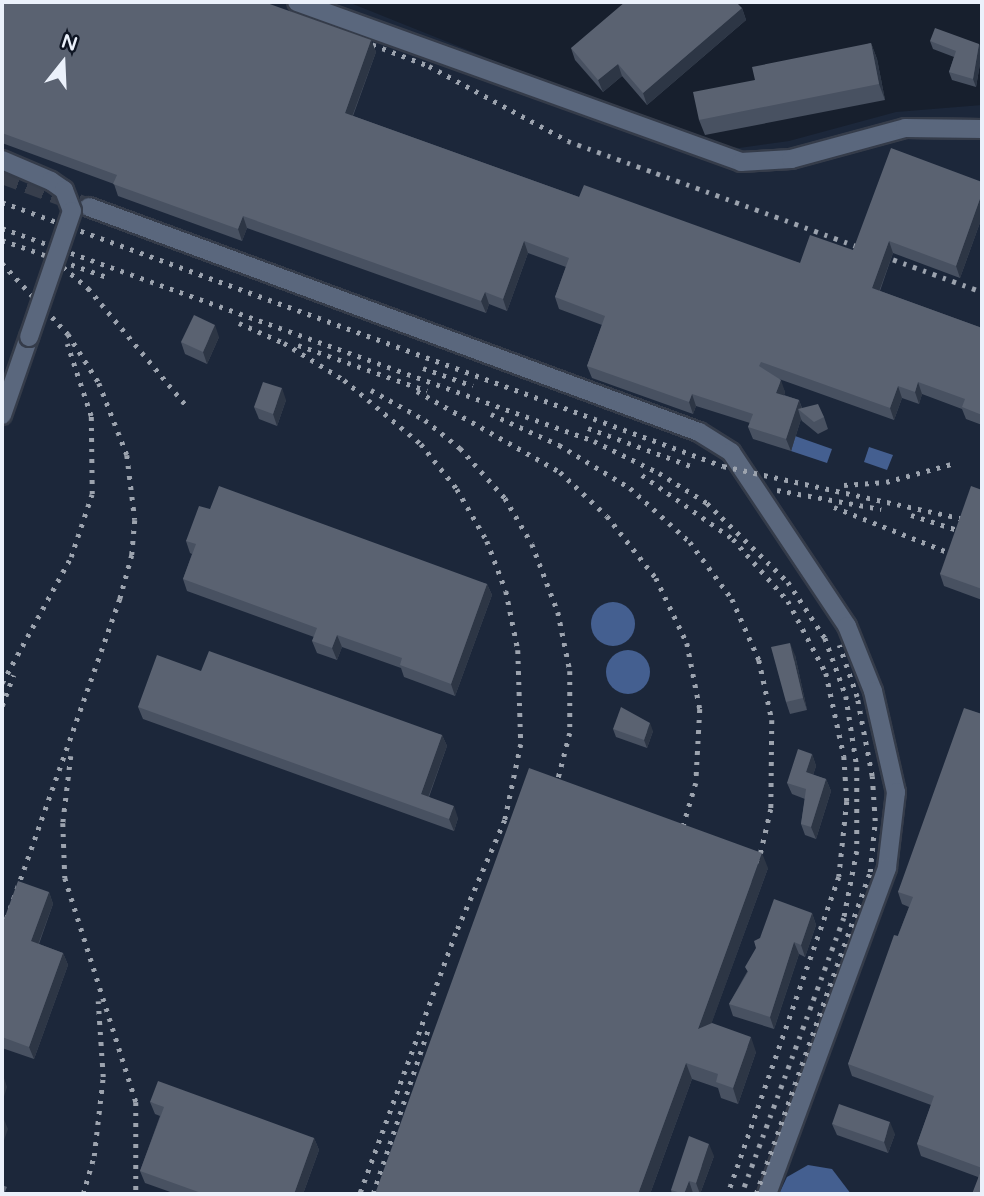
<!DOCTYPE html>
<style>
body{margin:0}
#map{position:relative;width:984px;height:1196px;overflow:hidden;background:#171f2d;font-family:"Varela Round",sans-serif}
div>[style]{position:absolute}
[style*='--x']{left:calc(var(--x)*1px);top:calc(var(--y)*1px);width:calc(var(--w)*1px);rotate:calc(var(--a)*1deg)}
.built>*{inset:0;background:#1c273a}
.water>*{inset:0;background:#445f90}
.round{border-radius:50%}
.minor-tunnel>*{height:18px;margin-top:-9px;transform-origin:0;background:repeating-linear-gradient(90deg,#373e4c 0 18px,transparent 0 27px)}
.roads{filter:drop-shadow(2px 0 #353c4a) drop-shadow(-2px 0 #353c4a) drop-shadow(0 2px #353c4a) drop-shadow(0 -2px #353c4a)}
.minor>*{height:18px;margin:-9px;padding:0 9px;transform-origin:9px;border-radius:9px;background:#5a677d}
.rail>*{height:4.5px;margin-top:-2.25px;transform-origin:0;background:repeating-linear-gradient(90deg,#9ca3ae 0 3.5px,transparent 0 10.5px)}
.bridges{filter:drop-shadow(2px 0 #353c4a) drop-shadow(-2px 0 #353c4a) drop-shadow(0 2px #353c4a) drop-shadow(0 -2px #353c4a)}
.minor-bridge>*{height:18px;margin:-9px;padding:0 9px;transform-origin:9px;border-radius:9px;background:#5a677d}
.wall>*{inset:0;background:#485161}
.shaded-wall>*{inset:0;background:#2d3645}
.building>*{inset:0;background:#5a6271}
span{translate:-50% -50%;white-space:nowrap;text-align:center;line-height:1.15;-webkit-text-stroke:5px #0e1523;paint-order:stroke}
.frame{position:absolute;inset:0;border:4px solid #ebf1fb;pointer-events:none}
.north{position:absolute;left:28px;top:28px;width:70px;height:70px;-webkit-text-stroke:5px #0e1523;paint-order:stroke;rotate:18deg;font-size:19px;font-weight:700;line-height:28px;text-align:center;color:#ebf1fb}
.north::after{content:'';display:block;margin:auto;width:24px;height:32px;background:#ebf1fb;clip-path:polygon(50% 0,100% 100%,50% 72%,0 100%)}
</style>
<div id="map">
<div class="built">
<i style="clip-path:polygon(2px 2px,348px 2px,700px 143px,739px 148px,789px 141px,896px 112px,982px 105px,982px 1194px,2px 1194px)"></i>
</div>
<div class="water">
<i style="clip-path:polygon(795px 436px,832px 449px,827px 463px,791px 451px)"></i>
<i style="clip-path:polygon(869px 447px,893px 455px,887px 470px,864px 462px)"></i>
<i class="round" style="left:591px;top:602px;width:44px;height:44px"></i>
<i class="round" style="left:606px;top:650px;width:44px;height:44px"></i>
<i style="clip-path:polygon(808px 1165px,832px 1169px,851px 1194px,779px 1194px,787px 1177px)"></i>
</div>
<div class="minor-tunnel">
<i style="--x:2;--y:175;--w:93;--a:20.2"></i>
</div>
<div class="roads">
<div class="minor">
<i style="--x:297;--y:2;--w:472;--a:19.8"></i>
<i style="--x:741;--y:162;--w:50;--a:-3.4"></i>
<i style="--x:791;--y:159;--w:118;--a:-15.2"></i>
<i style="--x:905;--y:128;--w:77;--a:0.7"></i>
<i style="--x:89;--y:207;--w:650;--a:20.25"></i>
<i style="--x:699;--y:432;--w:38;--a:32"></i>
<i style="--x:731;--y:452;--w:209;--a:56.3"></i>
<i style="--x:847;--y:626;--w:70;--a:68.2"></i>
<i style="--x:873;--y:691;--w:104;--a:77.2"></i>
<i style="--x:896;--y:792;--w:77;--a:96.8"></i>
<i style="--x:887;--y:868;--w:347;--a:110.2"></i>
<i style="--x:2;--y:415;--w:83;--a:-70.9"></i>
</div>
</div>
<div class="rail">
<i style="--x:353;--y:37;--w:81;--a:20.9"></i>
<i style="--x:429;--y:66;--w:158;--a:28.3"></i>
<i style="--x:568;--y:141;--w:441;--a:20"></i>
<i style="--x:2;--y:202;--w:768;--a:20.11"></i>
<i style="--x:723;--y:466;--w:251;--a:12.4"></i>
<i style="--x:2;--y:228;--w:629;--a:19.79"></i>
<i style="--x:594;--y:441;--w:72;--a:26.2"></i>
<i style="--x:659;--y:473;--w:57;--a:32"></i>
<i style="--x:707;--y:503;--w:113;--a:44.3"></i>
<i style="--x:788;--y:582;--w:67;--a:56.5"></i>
<i style="--x:825;--y:638;--w:62;--a:70.1"></i>
<i style="--x:846;--y:696;--w:72;--a:81.2"></i>
<i style="--x:857;--y:767;--w:84;--a:90"></i>
<i style="--x:857;--y:851;--w:68;--a:101"></i>
<i style="--x:844;--y:918;--w:294;--a:110.3"></i>
<i style="--x:2;--y:240;--w:111;--a:19.4"></i>
<i style="--x:2;--y:263;--w:97;--a:47.1"></i>
<i style="--x:68;--y:334;--w:58;--a:57.7"></i>
<i style="--x:99;--y:383;--w:77;--a:68.7"></i>
<i style="--x:127;--y:455;--w:65;--a:83"></i>
<i style="--x:135;--y:520;--w:35;--a:95"></i>
<i style="--x:132;--y:555;--w:46;--a:105.3"></i>
<i style="--x:120;--y:599;--w:353;--a:109.5"></i>
<i style="--x:63;--y:267;--w:33;--a:40"></i>
<i style="--x:88;--y:288;--w:151;--a:50.1"></i>
<i style="--x:239;--y:323;--w:49;--a:24"></i>
<i style="--x:284;--y:343;--w:70;--a:31.7"></i>
<i style="--x:344;--y:380;--w:100;--a:39.7"></i>
<i style="--x:421;--y:444;--w:58;--a:51.3"></i>
<i style="--x:457;--y:489;--w:60;--a:60"></i>
<i style="--x:487;--y:541;--w:53;--a:69.2"></i>
<i style="--x:506;--y:591;--w:60;--a:78.5"></i>
<i style="--x:518;--y:650;--w:94;--a:88.2"></i>
<i style="--x:521;--y:744;--w:78;--a:101.9"></i>
<i style="--x:505;--y:820;--w:123;--a:113.4"></i>
<i style="--x:456;--y:933;--w:278;--a:110.2"></i>
<i style="--x:298;--y:345;--w:137;--a:19.6"></i>
<i style="--x:423;--y:368;--w:53;--a:19.8"></i>
<i style="--x:371;--y:390;--w:62;--a:29.1"></i>
<i style="--x:425;--y:420;--w:45;--a:38.7"></i>
<i style="--x:460;--y:448;--w:67;--a:48"></i>
<i style="--x:505;--y:498;--w:53;--a:59.6"></i>
<i style="--x:532;--y:544;--w:73;--a:69.1"></i>
<i style="--x:558;--y:612;--w:60;--a:78.5"></i>
<i style="--x:570;--y:671;--w:62;--a:90"></i>
<i style="--x:570;--y:733;--w:60;--a:104.5"></i>
<i style="--x:417;--y:391;--w:164;--a:29.5"></i>
<i style="--x:560;--y:472;--w:64;--a:43.1"></i>
<i style="--x:607;--y:516;--w:79;--a:51.7"></i>
<i style="--x:656;--y:578;--w:72;--a:64.5"></i>
<i style="--x:687;--y:643;--w:67;--a:78.9"></i>
<i style="--x:700;--y:709;--w:74;--a:93.1"></i>
<i style="--x:696;--y:783;--w:56;--a:106.5"></i>
<i style="--x:491;--y:414;--w:75;--a:24.5"></i>
<i style="--x:559;--y:445;--w:83;--a:31.2"></i>
<i style="--x:630;--y:488;--w:81;--a:42"></i>
<i style="--x:690;--y:542;--w:71;--a:53.6"></i>
<i style="--x:732;--y:599;--w:67;--a:66.1"></i>
<i style="--x:759;--y:660;--w:61;--a:77.8"></i>
<i style="--x:772;--y:720;--w:89;--a:90.6"></i>
<i style="--x:771;--y:809;--w:57;--a:103.1"></i>
<i style="--x:588;--y:428;--w:115;--a:20.3"></i>
<i style="--x:642;--y:475;--w:111;--a:35.1"></i>
<i style="--x:733;--y:539;--w:83;--a:48.4"></i>
<i style="--x:788;--y:601;--w:81;--a:62.2"></i>
<i style="--x:826;--y:673;--w:85;--a:77.8"></i>
<i style="--x:844;--y:756;--w:45;--a:86.2"></i>
<i style="--x:847;--y:801;--w:76;--a:96"></i>
<i style="--x:839;--y:877;--w:336;--a:109.3"></i>
<i style="--x:844;--y:485;--w:42;--a:-4.1"></i>
<i style="--x:886;--y:482;--w:72;--a:-15.4"></i>
<i style="--x:777;--y:490;--w:106;--a:10.4"></i>
<i style="--x:834;--y:507;--w:130;--a:21.6"></i>
<i style="--x:911;--y:515;--w:56;--a:17.8"></i>
<i style="--x:2;--y:683;--w:144;--a:-61.3"></i>
<i style="--x:71;--y:557;--w:66;--a:-71.6"></i>
<i style="--x:92;--y:494;--w:78;--a:-90.7"></i>
<i style="--x:91;--y:416;--w:76;--a:-108.4"></i>
<i style="--x:2;--y:706;--w:33;--a:-70"></i>
<i style="--x:71;--y:756;--w:67;--a:96.8"></i>
<i style="--x:63;--y:823;--w:55;--a:87.9"></i>
<i style="--x:65;--y:878;--w:235;--a:72.4"></i>
<i style="--x:136;--y:1102;--w:92;--a:90"></i>
<i style="--x:83;--y:1194;--w:40;--a:-74"></i>
<i style="--x:94;--y:1156;--w:80;--a:-83.5"></i>
<i style="--x:103;--y:1077;--w:76;--a:-93.8"></i>
<i style="--x:373;--y:1194;--w:176;--a:-71.5"></i>
<i style="--x:756;--y:1194;--w:342;--a:-70.5"></i>
<i style="--x:870;--y:872;--w:51;--a:-84.4"></i>
<i style="--x:875;--y:821;--w:45;--a:-93.8"></i>
<i style="--x:872;--y:776;--w:80;--a:-100.8"></i>
<i style="--x:857;--y:697;--w:55;--a:-109.1"></i>
</div>
<div class="bridges">
<div class="minor-bridge">
<i style="--x:2;--y:160;--w:53;--a:23.2"></i>
<i style="--x:51;--y:181;--w:16;--a:35"></i>
<i style="--x:64;--y:190;--w:22;--a:69"></i>
<i style="--x:72;--y:211;--w:133;--a:108.8"></i>
</div>
</div>
<div class="wall">
<i style="clip-path:polygon(2px 2px,371px 40px,376px 52px,353px 116px,579px 197px,800px 263px,853px 250px,982px 182px,982px 217px,960px 278px,893px 253px,880px 291px,982px 328px,982px 425px,966px 419px,962px 409px,922px 394px,919px 404px,902px 398px,894px 420px,779px 379px,785px 392px,784px 395px,799px 400px,802px 408px,824px 417px,828px 429px,818px 434px,802px 421px,801px 419px,791px 451px,753px 439px,748px 427px,750px 423px,696px 406px,693px 414px,592px 378px,587px 366px,602px 325px,559px 309px,555px 297px,566px 267px,528px 253px,507px 311px,489px 304px,486px 313px,247px 228px,242px 241px,118px 196px,114px 184px,2px 143px)"></i>
<i style="clip-path:polygon(742px 8px,746px 20px,647px 105px,622px 76px,603px 92px,575px 60px,571px 48px)"></i>
<i style="clip-path:polygon(930px 41px,979px 44px,982px 52px,976px 87px,952px 80px,949px 72px,954px 57px,933px 49px)"></i>
<i style="clip-path:polygon(871px 43px,877px 59px,885px 100px,705px 135px,699px 120px,755px 80px)"></i>
<i style="clip-path:polygon(219px 337px,207px 364px,185px 354px,181px 342px)"></i>
<i style="clip-path:polygon(286px 400px,277px 426px,259px 419px,254px 407px)"></i>
<i style="clip-path:polygon(982px 490px,982px 600px,944px 586px,940px 574px)"></i>
<i style="clip-path:polygon(210px 509px,487px 584px,492px 595px,455px 696px,404px 677px,401px 668px,342px 647px,337px 660px,317px 653px,312px 641px,314px 637px,187px 591px,183px 579px,192px 554px,190px 553px,186px 541px)"></i>
<i style="clip-path:polygon(795px 655px,807px 710px,790px 714px,786px 702px)"></i>
<i style="clip-path:polygon(201px 671px,442px 735px,447px 746px,429px 797px,458px 818px,454px 831px,143px 719px,138px 707px)"></i>
<i style="clip-path:polygon(982px 714px,982px 1194px,978px 1177px,921px 1156px,917px 1144px,931px 1105px,852px 1076px,848px 1064px,909px 907px,902px 904px,898px 892px)"></i>
<i style="clip-path:polygon(613px 729px,653px 731px,647px 748px,616px 737px)"></i>
<i style="clip-path:polygon(812px 754px,816px 766px,813px 775px,826px 779px,831px 791px,816px 839px,805px 835px,801px 824px,805px 799px,792px 794px,787px 783px)"></i>
<i style="clip-path:polygon(768px 868px,711px 1024px,756px 1052px,738px 1104px,721px 1098px,718px 1088px,692px 1079px,650px 1194px,375px 1194px)"></i>
<i style="clip-path:polygon(49px 892px,53px 904px,39px 944px,63px 953px,68px 965px,34px 1059px,2px 1048px,2px 925px)"></i>
<i style="clip-path:polygon(812px 913px,816px 925px,805px 957px,799px 954px,774px 1029px,733px 1016px,729px 1004px,747px 972px)"></i>
<i style="clip-path:polygon(150px 1102px,314px 1138px,319px 1150px,303px 1194px,176px 1194px,145px 1183px,140px 1171px,160px 1116px,155px 1114px)"></i>
<i style="clip-path:polygon(832px 1124px,895px 1134px,888px 1153px,837px 1135px)"></i>
<i style="clip-path:polygon(714px 1156px,700px 1194px,693px 1193px,693px 1194px,672px 1194px,671px 1190px)"></i>
</div>
<div class="shaded-wall">
<i style="clip-path:polygon(742px 8px,746px 20px,647px 105px,643px 93px)"></i>
<i style="clip-path:polygon(371px 40px,376px 52px,349px 125px,345px 113px)"></i>
<i style="clip-path:polygon(871px 43px,877px 59px,885px 100px,879px 84px)"></i>
<i style="clip-path:polygon(979px 44px,982px 52px,976px 87px,973px 79px)"></i>
<i style="clip-path:polygon(618px 64px,622px 76px,603px 92px,598px 80px)"></i>
<i style="clip-path:polygon(982px 193px,982px 217px,960px 278px,956px 266px)"></i>
<i style="clip-path:polygon(243px 216px,247px 228px,242px 241px,238px 229px)"></i>
<i style="clip-path:polygon(524px 241px,528px 253px,507px 311px,503px 299px)"></i>
<i style="clip-path:polygon(889px 241px,893px 253px,876px 300px,872px 288px)"></i>
<i style="clip-path:polygon(485px 292px,489px 304px,486px 313px,481px 301px)"></i>
<i style="clip-path:polygon(215px 325px,219px 337px,207px 364px,203px 352px)"></i>
<i style="clip-path:polygon(781px 380px,785px 392px,781px 405px,776px 393px)"></i>
<i style="clip-path:polygon(918px 382px,922px 394px,919px 404px,915px 392px)"></i>
<i style="clip-path:polygon(898px 386px,902px 398px,894px 420px,890px 408px)"></i>
<i style="clip-path:polygon(282px 388px,286px 400px,277px 426px,273px 414px)"></i>
<i style="clip-path:polygon(692px 394px,696px 406px,693px 414px,689px 402px)"></i>
<i style="clip-path:polygon(799px 400px,803px 412px,798px 409px,801px 419px,791px 451px,786px 439px)"></i>
<i style="clip-path:polygon(487px 584px,492px 595px,455px 696px,451px 684px)"></i>
<i style="clip-path:polygon(337px 635px,342px 647px,337px 660px,332px 648px)"></i>
<i style="clip-path:polygon(790px 643px,795px 655px,807px 710px,803px 698px)"></i>
<i style="clip-path:polygon(650px 723px,653px 731px,647px 748px,644px 740px)"></i>
<i style="clip-path:polygon(442px 735px,447px 746px,425px 806px,421px 794px)"></i>
<i style="clip-path:polygon(812px 754px,816px 766px,810px 784px,806px 772px)"></i>
<i style="clip-path:polygon(826px 779px,831px 791px,816px 839px,811px 827px)"></i>
<i style="clip-path:polygon(454px 806px,458px 818px,454px 831px,449px 819px)"></i>
<i style="clip-path:polygon(762px 853px,768px 868px,704px 1044px,698px 1029px)"></i>
<i style="clip-path:polygon(49px 892px,53px 904px,35px 953px,31px 941px)"></i>
<i style="clip-path:polygon(812px 913px,816px 925px,805px 957px,801px 945px)"></i>
<i style="clip-path:polygon(794px 942px,799px 954px,774px 1029px,770px 1017px)"></i>
<i style="clip-path:polygon(63px 953px,68px 965px,34px 1059px,29px 1047px)"></i>
<i style="clip-path:polygon(751px 1037px,756px 1052px,738px 1104px,733px 1088px)"></i>
<i style="clip-path:polygon(686px 1063px,692px 1079px,650px 1194px,638px 1194px)"></i>
<i style="clip-path:polygon(3px 1075px,7px 1087px,2px 1103px,2px 1078px)"></i>
<i style="clip-path:polygon(3px 1117px,8px 1129px,2px 1146px,2px 1122px)"></i>
<i style="clip-path:polygon(890px 1122px,895px 1134px,888px 1153px,884px 1142px)"></i>
<i style="clip-path:polygon(314px 1138px,319px 1150px,303px 1194px,294px 1194px)"></i>
<i style="clip-path:polygon(709px 1144px,714px 1156px,700px 1194px,696px 1183px)"></i>
<i style="clip-path:polygon(689px 1181px,693px 1193px,693px 1194px,684px 1194px)"></i>
</div>
<div class="building">
<i style="clip-path:polygon(2px 2px,264px 2px,371px 40px,345px 113px,579px 197px,584px 185px,800px 263px,810px 235px,853px 250px,891px 148px,982px 182px,982px 193px,956px 266px,889px 241px,872px 288px,982px 328px,981px 354px,982px 355px,982px 415px,962px 407px,965px 399px,918px 382px,915px 392px,898px 386px,890px 408px,761px 362px,759px 366px,781px 380px,776px 393px,799px 400px,786px 439px,748px 427px,753px 414px,692px 394px,689px 402px,587px 366px,605px 316px,555px 297px,569px 258px,524px 241px,503px 299px,485px 292px,481px 301px,243px 216px,238px 229px,113px 184px,117px 175px,2px 133px)"></i>
<i style="clip-path:polygon(625px 2px,736px 2px,742px 8px,643px 93px,618px 64px,598px 80px,571px 48px)"></i>
<i style="clip-path:polygon(935px 28px,979px 44px,973px 79px,949px 72px,956px 51px,930px 41px)"></i>
<i style="clip-path:polygon(871px 43px,879px 84px,699px 120px,693px 92px,755px 80px,752px 67px)"></i>
<i style="clip-path:polygon(194px 315px,215px 325px,203px 352px,181px 342px)"></i>
<i style="clip-path:polygon(263px 382px,282px 388px,273px 414px,254px 407px)"></i>
<i style="clip-path:polygon(818px 404px,824px 417px,814px 422px,798px 409px)"></i>
<i style="clip-path:polygon(219px 486px,487px 584px,451px 684px,400px 665px,402px 658px,337px 635px,332px 648px,312px 641px,317px 628px,183px 579px,196px 544px,186px 541px,199px 506px,210px 509px)"></i>
<i style="clip-path:polygon(971px 486px,982px 490px,982px 589px,940px 574px)"></i>
<i style="clip-path:polygon(790px 643px,803px 698px,786px 702px,771px 647px)"></i>
<i style="clip-path:polygon(209px 651px,442px 735px,421px 794px,454px 806px,449px 819px,138px 707px,157px 655px,201px 671px)"></i>
<i style="clip-path:polygon(621px 707px,650px 723px,644px 740px,613px 729px)"></i>
<i style="clip-path:polygon(964px 708px,982px 714px,982px 1194px,972px 1194px,982px 1168px,917px 1144px,934px 1096px,848px 1064px,894px 935px,898px 936px,913px 897px,898px 892px)"></i>
<i style="clip-path:polygon(798px 749px,812px 754px,806px 772px,826px 779px,811px 827px,801px 824px,806px 789px,787px 783px)"></i>
<i style="clip-path:polygon(529px 768px,762px 853px,698px 1029px,712px 1023px,751px 1037px,733px 1088px,716px 1082px,718px 1074px,686px 1063px,638px 1194px,375px 1194px)"></i>
<i style="clip-path:polygon(18px 881px,49px 892px,31px 941px,63px 953px,29px 1047px,2px 1037px,2px 925px)"></i>
<i style="clip-path:polygon(774px 899px,812px 913px,801px 945px,794px 942px,770px 1017px,729px 1004px,748px 972px,745px 967px,756px 948px,754px 941px,760px 938px)"></i>
<i style="clip-path:polygon(158px 1081px,314px 1138px,294px 1194px,204px 1194px,140px 1171px,164px 1107px,150px 1102px)"></i>
<i style="clip-path:polygon(839px 1104px,890px 1122px,884px 1142px,832px 1124px)"></i>
<i style="clip-path:polygon(689px 1136px,709px 1144px,696px 1183px,689px 1181px,684px 1194px,671px 1190px)"></i>
<i style="clip-path:polygon(2px 1185px,7px 1187px,4px 1194px,2px 1194px)"></i>
</div>
<div class="frame"></div>
<div class="north">N</div>
</div>
